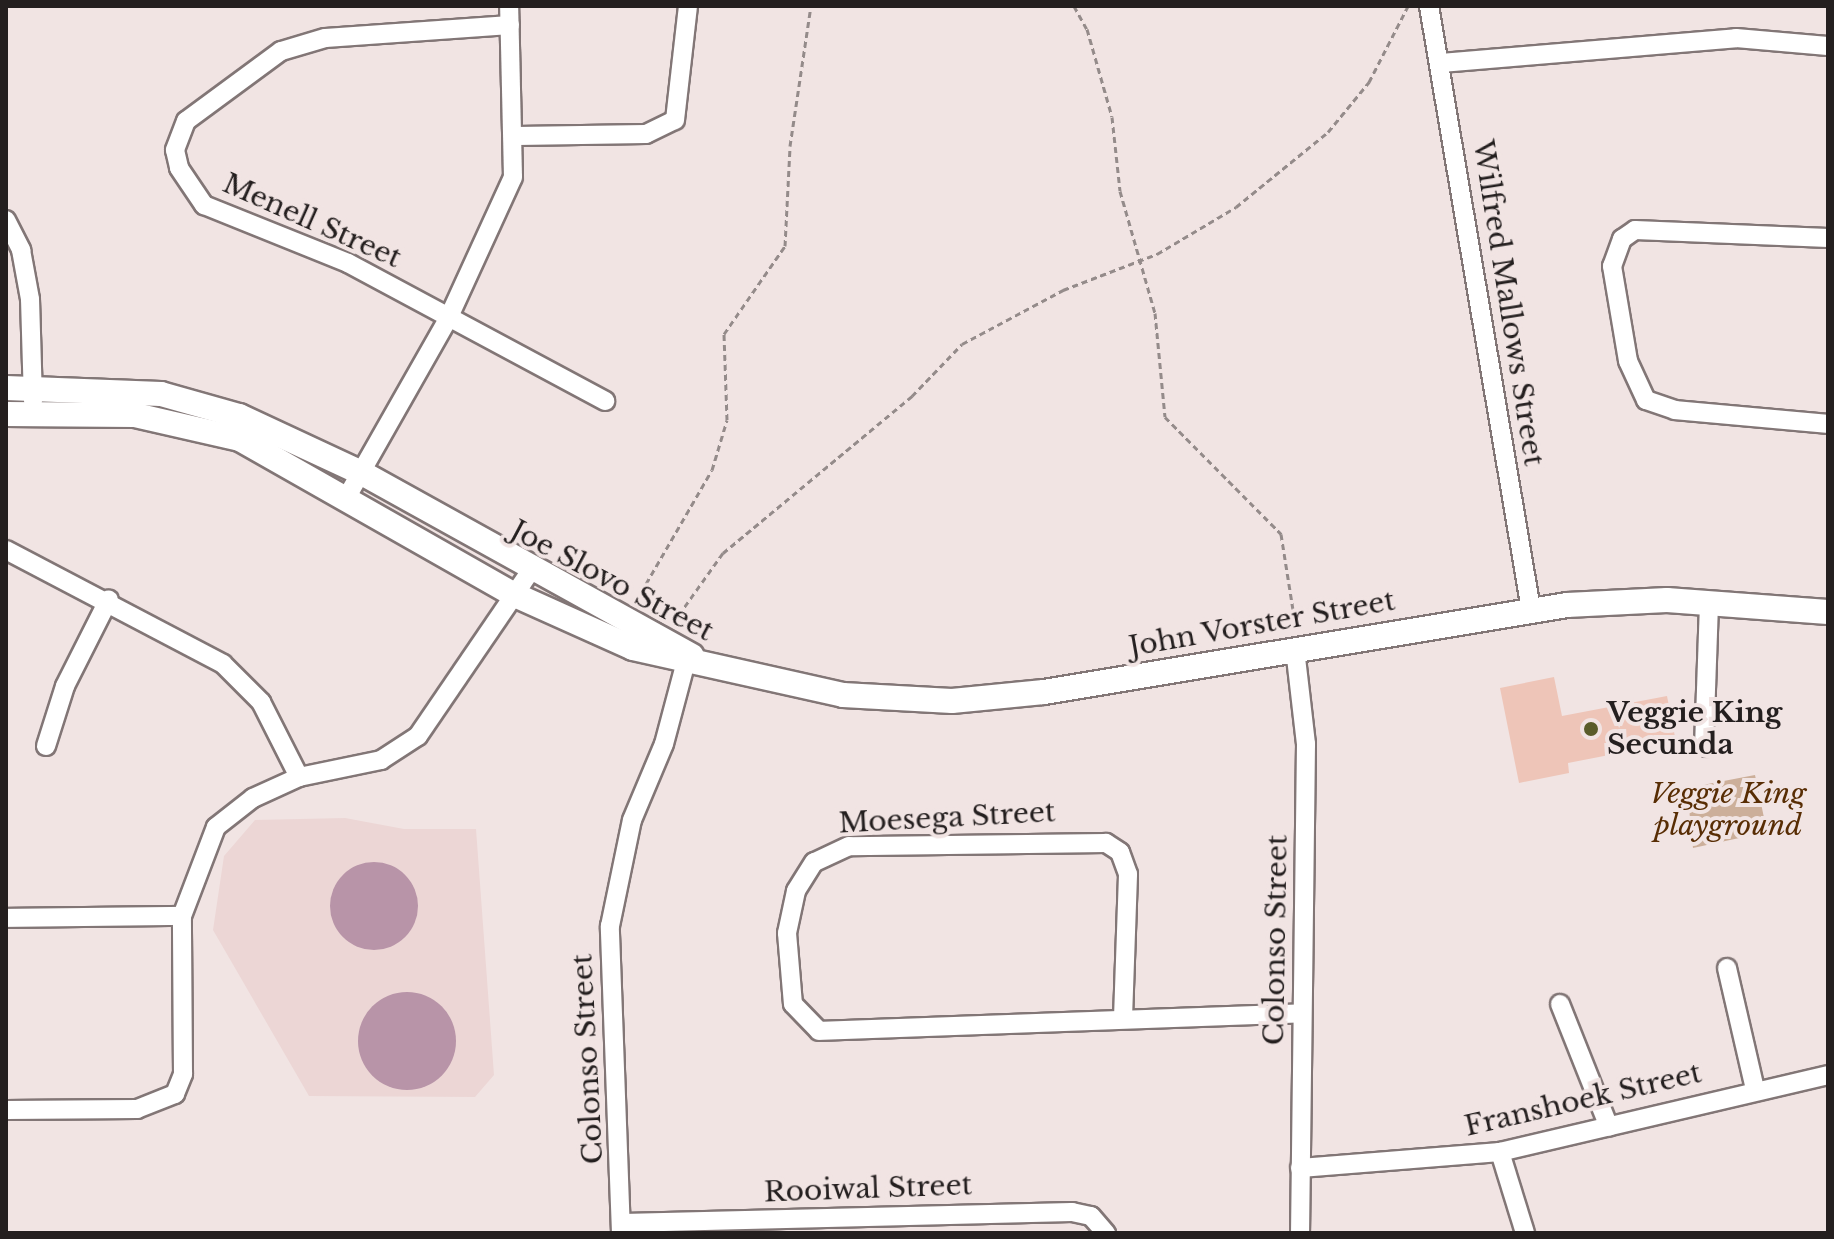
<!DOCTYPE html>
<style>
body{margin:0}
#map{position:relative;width:1834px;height:1239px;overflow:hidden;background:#f1e4e3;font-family:"Libre Baskerville",serif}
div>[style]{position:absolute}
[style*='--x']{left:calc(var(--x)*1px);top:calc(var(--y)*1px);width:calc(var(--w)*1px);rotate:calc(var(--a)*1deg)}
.built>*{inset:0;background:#ecd6d5}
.green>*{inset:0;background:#ccaf9a}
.water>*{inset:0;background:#b894a8}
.round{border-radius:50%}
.building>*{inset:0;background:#eec5b8}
.path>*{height:3px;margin-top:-1.5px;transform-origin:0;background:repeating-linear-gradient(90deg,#948b8a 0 6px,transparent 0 10px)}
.roads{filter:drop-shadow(2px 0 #827676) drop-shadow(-2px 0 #827676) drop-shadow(0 2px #827676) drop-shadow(0 -2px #827676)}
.street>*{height:18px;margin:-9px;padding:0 9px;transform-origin:9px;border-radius:9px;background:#fff}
.secondary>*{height:24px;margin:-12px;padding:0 12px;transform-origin:12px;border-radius:12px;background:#fff}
.dots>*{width:22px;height:22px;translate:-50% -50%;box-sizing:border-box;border:4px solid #f1e4e3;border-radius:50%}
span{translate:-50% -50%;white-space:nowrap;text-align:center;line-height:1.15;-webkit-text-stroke:8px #f1e4e3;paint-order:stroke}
.street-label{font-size:28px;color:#241f1f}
.poi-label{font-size:28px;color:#241f1f;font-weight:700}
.left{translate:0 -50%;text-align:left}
.park-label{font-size:28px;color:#582d04;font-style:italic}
.frame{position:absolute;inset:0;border:8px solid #241f1f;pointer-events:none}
</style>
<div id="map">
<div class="built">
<i style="clip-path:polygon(345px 818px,404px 829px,476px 829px,494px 1075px,475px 1097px,309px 1096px,213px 930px,224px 856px,255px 820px)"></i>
</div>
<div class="green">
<i style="clip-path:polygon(1755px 775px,1767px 832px,1693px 848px,1687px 788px)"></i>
</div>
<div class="water">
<i class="round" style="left:330px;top:862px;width:88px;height:88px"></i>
<i class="round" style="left:358px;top:992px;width:98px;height:98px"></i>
</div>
<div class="building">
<i style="clip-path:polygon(1554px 677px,1562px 716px,1667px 696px,1676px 742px,1568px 763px,1569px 773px,1519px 783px,1500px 688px)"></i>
</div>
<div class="path">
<i style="--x:1074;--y:6;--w:26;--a:61"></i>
<i style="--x:1087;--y:29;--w:91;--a:74.1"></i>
<i style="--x:1112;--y:117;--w:74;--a:83.8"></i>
<i style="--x:1120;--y:191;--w:127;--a:74"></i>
<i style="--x:1155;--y:313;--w:104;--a:84.5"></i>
<i style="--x:1165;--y:417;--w:165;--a:45.2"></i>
<i style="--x:1281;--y:534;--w:96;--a:81"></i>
<i style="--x:636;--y:601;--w:151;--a:-59.9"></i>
<i style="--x:712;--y:470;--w:52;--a:-73.3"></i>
<i style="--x:727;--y:420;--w:86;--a:-92"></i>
<i style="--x:724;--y:334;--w:107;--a:-55.3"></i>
<i style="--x:785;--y:246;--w:100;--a:-87.1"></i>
<i style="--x:790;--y:146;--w:142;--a:-81.5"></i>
<i style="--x:673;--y:623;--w:86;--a:-54.5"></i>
<i style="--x:723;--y:553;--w:246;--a:-39.7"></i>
<i style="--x:912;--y:396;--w:72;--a:-46.1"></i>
<i style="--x:962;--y:344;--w:115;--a:-28.1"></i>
<i style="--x:1063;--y:290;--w:101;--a:-21"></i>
<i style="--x:1157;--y:254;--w:92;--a:-30.7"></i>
<i style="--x:1236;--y:207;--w:119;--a:-39.2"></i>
<i style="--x:1328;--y:132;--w:65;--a:-50.6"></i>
<i style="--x:1369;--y:82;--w:85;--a:-62.8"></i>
</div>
<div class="roads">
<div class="street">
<i style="--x:1429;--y:6;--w:613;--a:80.41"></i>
<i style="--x:510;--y:25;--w:185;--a:176"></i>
<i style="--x:325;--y:38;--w:46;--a:163.5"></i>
<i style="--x:281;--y:51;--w:118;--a:143.6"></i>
<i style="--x:186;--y:121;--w:31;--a:111"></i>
<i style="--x:175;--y:150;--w:18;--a:77"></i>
<i style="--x:179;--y:168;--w:45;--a:56"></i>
<i style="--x:204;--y:205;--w:155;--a:21.9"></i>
<i style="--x:348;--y:263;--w:292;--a:28.2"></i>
<i style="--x:1441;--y:63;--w:296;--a:-4.8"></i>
<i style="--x:1736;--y:38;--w:92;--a:5"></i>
<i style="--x:517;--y:136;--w:129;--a:-0.9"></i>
<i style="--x:646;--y:134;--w:32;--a:-26"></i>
<i style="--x:675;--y:120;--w:115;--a:-83.5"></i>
<i style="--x:6;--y:220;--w:34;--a:63"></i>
<i style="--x:21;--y:250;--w:50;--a:79.6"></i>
<i style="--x:30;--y:299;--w:102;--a:88.3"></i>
<i style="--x:1828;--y:238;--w:193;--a:-177.6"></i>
<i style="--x:1635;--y:230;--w:16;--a:145"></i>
<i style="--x:1622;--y:239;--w:29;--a:110"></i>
<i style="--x:1612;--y:266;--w:96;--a:80.4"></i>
<i style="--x:1628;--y:361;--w:43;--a:65.2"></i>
<i style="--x:1646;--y:400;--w:31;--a:19"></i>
<i style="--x:1675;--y:410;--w:154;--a:5.2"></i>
<i style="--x:348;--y:495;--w:202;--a:-60.4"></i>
<i style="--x:448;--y:319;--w:156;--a:-65.4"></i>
<i style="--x:513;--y:177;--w:171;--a:-91.3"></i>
<i style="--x:6;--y:550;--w:245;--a:27.7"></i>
<i style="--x:223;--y:664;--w:54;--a:45"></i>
<i style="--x:261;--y:702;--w:84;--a:63.1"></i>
<i style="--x:1295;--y:649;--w:96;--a:83.4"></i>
<i style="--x:1306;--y:744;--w:489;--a:90.7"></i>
<i style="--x:46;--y:746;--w:63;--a:-72.4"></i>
<i style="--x:65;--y:686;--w:97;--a:-63.2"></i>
<i style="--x:1704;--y:747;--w:143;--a:-88"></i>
<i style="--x:6;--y:918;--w:176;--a:-0.7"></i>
<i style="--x:1727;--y:968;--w:124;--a:77"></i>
<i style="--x:1560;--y:1004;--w:132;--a:68.3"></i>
<i style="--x:1123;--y:1018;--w:144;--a:-88"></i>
<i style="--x:1128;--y:874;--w:23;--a:-110"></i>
<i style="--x:1120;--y:852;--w:17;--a:-147"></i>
<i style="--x:1106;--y:843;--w:257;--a:179.3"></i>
<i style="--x:849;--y:846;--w:38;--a:155"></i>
<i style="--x:814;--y:862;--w:34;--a:122"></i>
<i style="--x:796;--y:891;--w:43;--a:102.1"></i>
<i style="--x:787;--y:933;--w:71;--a:85.2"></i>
<i style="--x:793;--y:1004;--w:37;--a:46"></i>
<i style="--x:819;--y:1031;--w:483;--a:-2.1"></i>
<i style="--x:6;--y:1110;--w:131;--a:-0.4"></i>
<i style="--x:137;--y:1109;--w:41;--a:-21.5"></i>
<i style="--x:175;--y:1094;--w:22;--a:-68"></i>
<i style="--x:183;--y:1074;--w:158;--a:-90.4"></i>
<i style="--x:182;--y:916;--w:95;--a:-69.1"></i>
<i style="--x:216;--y:827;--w:47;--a:-38.1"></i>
<i style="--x:253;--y:798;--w:51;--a:-24.5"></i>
<i style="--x:299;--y:777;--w:84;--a:-11.7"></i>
<i style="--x:381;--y:760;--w:44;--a:-33"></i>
<i style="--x:418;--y:736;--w:199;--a:-55.7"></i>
<i style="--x:1500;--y:1152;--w:85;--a:72.8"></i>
<i style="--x:1300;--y:1168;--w:201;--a:-4.6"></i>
<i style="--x:1500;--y:1152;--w:337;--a:-13.2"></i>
<i style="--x:623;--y:1223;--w:449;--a:-1.4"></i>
<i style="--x:1072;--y:1212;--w:19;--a:12"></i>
<i style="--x:1091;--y:1216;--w:23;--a:49"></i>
<i style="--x:621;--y:1233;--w:307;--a:-92.1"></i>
<i style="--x:610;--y:926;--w:108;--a:-78.3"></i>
<i style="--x:632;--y:820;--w:82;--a:-67.2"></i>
<i style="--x:664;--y:744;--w:93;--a:-75.1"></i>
</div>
<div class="secondary">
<i style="--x:6;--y:388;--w:155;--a:2.2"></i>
<i style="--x:161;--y:394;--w:81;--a:15.8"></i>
<i style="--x:239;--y:416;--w:136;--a:24.9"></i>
<i style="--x:362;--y:473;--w:377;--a:29"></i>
<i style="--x:6;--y:414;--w:129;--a:0.4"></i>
<i style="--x:135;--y:415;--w:108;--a:12.9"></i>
<i style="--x:240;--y:439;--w:316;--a:29.6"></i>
<i style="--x:515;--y:595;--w:129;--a:24.2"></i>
<i style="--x:633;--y:648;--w:215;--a:12.6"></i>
<i style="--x:843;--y:695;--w:109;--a:3.2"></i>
<i style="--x:952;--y:701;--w:92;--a:-5.6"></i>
<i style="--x:1044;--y:692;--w:530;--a:-9.44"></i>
<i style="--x:1567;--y:605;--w:100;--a:-2.9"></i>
<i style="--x:1667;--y:600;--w:161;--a:4.3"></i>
</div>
</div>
<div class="dots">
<i style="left:1591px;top:729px;background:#5a5c2a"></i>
</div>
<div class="street-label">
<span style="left:312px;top:221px;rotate:24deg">Menell Street</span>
<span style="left:1508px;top:303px;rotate:81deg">Wilfred Mallows Street</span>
<span style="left:612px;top:581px;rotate:28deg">Joe Slovo Street</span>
<span style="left:1262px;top:624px;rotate:-10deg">John Vorster Street</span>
<span style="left:947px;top:818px;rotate:-3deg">Moesega Street</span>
<span style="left:1276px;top:940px;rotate:-89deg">Colonso Street</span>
<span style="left:588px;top:1059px;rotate:-93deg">Colonso Street</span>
<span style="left:1583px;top:1100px;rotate:-13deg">Franshoek Street</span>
<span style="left:868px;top:1189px;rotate:-2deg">Rooiwal Street</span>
</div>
<div class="poi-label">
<span class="left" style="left:1607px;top:729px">Veggie King<br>Secunda</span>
</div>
<div class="park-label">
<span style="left:1728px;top:810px">Veggie King<br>playground</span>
</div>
<div class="frame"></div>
</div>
